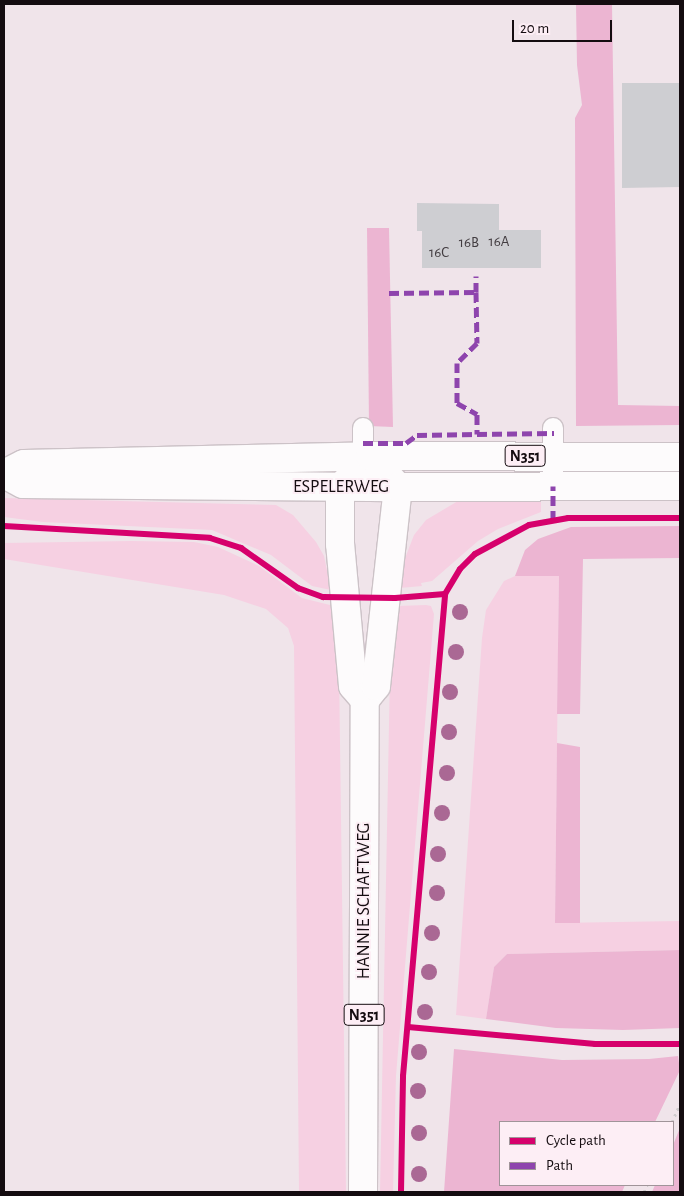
<!DOCTYPE html>
<style>
body{margin:0}
#map{position:relative;width:684px;height:1196px;overflow:hidden;background:#f0e4ea;font-family:"Alegreya Sans",sans-serif}
div>[style]{position:absolute}
[style*='--x']{left:calc(var(--x)*1px);top:calc(var(--y)*1px);width:calc(var(--w)*1px);rotate:calc(var(--a)*1deg)}
.green>*{inset:0;background:#f6d0e2}
.forest>*{inset:0;background:#ecb5d2}
.building>*{inset:0;background:#ceced2}
.path>*{height:3px;margin-top:-1.5px;transform-origin:0;background:repeating-linear-gradient(90deg,#d0ccce 0 2.5px,transparent 0 6.5px)}
.roads{filter:drop-shadow(1px 0 #ccc2c7) drop-shadow(-1px 0 #ccc2c7) drop-shadow(0 1px #ccc2c7) drop-shadow(0 -1px #ccc2c7)}
.service>*{height:20px;margin:-10px;padding:0 10px;transform-origin:10px;border-radius:10px;background:#fdfbfc}
.secondary>*{height:28px;margin:-14px;padding:0 14px;transform-origin:14px;border-radius:14px;background:#fdfbfc}
.primary>*{height:28px;margin:-14px;padding:0 14px;transform-origin:14px;border-radius:14px;background:#fdfbfc}
.quiet>*{height:5px;margin-top:-2.5px;transform-origin:0;background:repeating-linear-gradient(90deg,#8e44ad 0 10px,transparent 0 15px)}
.cycleway>*{height:6px;margin:-3px;padding:0 3px;transform-origin:3px;border-radius:3px;background:#d6006c}
.trees>*{width:16px;height:16px;margin:-8px;border-radius:50%;background:#aa6894}
span{translate:-50% -50%;white-space:nowrap;text-align:center;line-height:1.15;-webkit-text-stroke:4px #fdeef5;paint-order:stroke}
.number-label{font-size:15px;color:#423c40}
.number-label span{-webkit-text-stroke-width:0}
.shield-label span{padding:1px 4px;background:#fdeef5;border:1px solid;border-radius:4px;-webkit-text-stroke-width:0}
.shield-label{font-size:16px;color:#140c10;font-weight:700}
.street-label{font-size:18px;color:#140c10}
.frame{position:absolute;inset:0;border:5px solid #140c10;pointer-events:none}
.legend{position:absolute;left:499px;top:1121px;width:175px;height:65px;box-sizing:border-box;background:#fdeef5;border:1px solid #a09499;margin:0;padding:6px 9px;list-style:none;font-size:15px;color:#140c10}
.legend li{display:flex;align-items:center;gap:10px;height:25px}
.legend b{width:25px;border:1px solid #a09499}
.scale{position:absolute;left:512px;top:20px;width:100px;height:22px;box-sizing:border-box;border:2px solid #140c10;border-top:0;padding-left:6px;font-size:15px;line-height:18px;white-space:nowrap;color:#140c10;-webkit-text-stroke:4px #fdeef5;paint-order:stroke}
</style>
<div id="map">
<div class="green">
<i style="clip-path:polygon(479px 497px,541px 497px,541px 512px,498px 529px,478px 541px,432px 581px,421px 583px,422px 586px,400px 588px,404px 561px,414px 535px,426px 520px,458px 501px)"></i>
<i style="clip-path:polygon(4px 498px,276px 505px,293px 515px,316px 542px,324px 556px,331px 590px,312px 586px,271px 555px,212px 530px,43px 522px,4px 517px)"></i>
<i style="clip-path:polygon(131px 541px,194px 542px,218px 547px,259px 566px,302px 598px,334px 606px,339px 667px,346px 1192px,299px 1192px,294px 646px,288px 628px,266px 609px,224px 595px,4px 559px,4px 543px)"></i>
<i style="clip-path:polygon(515px 576px,559px 576px,555px 923px,680px 921px,680px 950px,507px 954px,494px 967px,486px 1019px,456px 1015px,482px 638px,486px 610px,504px 581px)"></i>
<i style="clip-path:polygon(426px 605px,431px 606px,434px 614px,396px 1076px,393px 1192px,380px 1192px,390px 673px,398px 606px)"></i>
</div>
<div class="forest">
<i style="clip-path:polygon(576px 4px,612px 4px,618px 405px,680px 406px,680px 425px,576px 426px,575px 118px,582px 105px,577px 65px)"></i>
<i style="clip-path:polygon(367px 228px,389px 228px,393px 427px,369px 426px)"></i>
<i style="clip-path:polygon(680px 526px,680px 558px,583px 559px,580px 714px,557px 714px,559px 576px,515px 576px,525px 550px,538px 539px,571px 527px)"></i>
<i style="clip-path:polygon(557px 743px,580px 747px,580px 923px,555px 923px)"></i>
<i style="clip-path:polygon(680px 950px,680px 1028px,623px 1030px,556px 1028px,486px 1019px,494px 967px,507px 954px)"></i>
<i style="clip-path:polygon(454px 1049px,562px 1060px,649px 1059px,678px 1056px,680px 1070px,655px 1122px,500px 1122px,500px 1185px,625px 1185px,622px 1192px,444px 1192px)"></i>
<i style="clip-path:polygon(680px 1128px,680px 1192px,652px 1192px,655px 1185px,673px 1185px,673px 1145px)"></i>
</div>
<div class="building">
<i style="clip-path:polygon(622px 83px,680px 83px,680px 187px,622px 188px)"></i>
<i style="clip-path:polygon(417px 203px,499px 204px,499px 230px,541px 230px,541px 268px,422px 268px,422px 231px,417px 231px)"></i>
</div>
<div class="path">
<i style="--x:672;--y:1122;--w:20;--a:-66"></i>
<i style="--x:644;--y:1192;--w:8;--a:-67"></i>
</div>
<div class="roads">
<div class="service">
<i style="--x:363;--y:428;--w:18;--a:90"></i>
<i style="--x:363;--y:446;--w:12;--a:55"></i>
<i style="--x:553;--y:486;--w:58;--a:-90"></i>
</div>
<div class="secondary">
<i style="--x:4;--y:474;--w:22;--a:-27"></i>
<i style="--x:24;--y:464;--w:346;--a:-1.3"></i>
<i style="--x:370;--y:456;--w:42;--a:47.9"></i>
<i style="--x:4;--y:474;--w:21;--a:28"></i>
<i style="--x:23;--y:484;--w:375;--a:0.5"></i>
</div>
<div class="primary">
<i style="--x:365;--y:700;--w:18;--a:-131"></i>
<i style="--x:353;--y:686;--w:143;--a:-95.2"></i>
<i style="--x:340;--y:544;--w:56;--a:-90"></i>
<i style="--x:340;--y:488;--w:44;--a:-46.8"></i>
<i style="--x:370;--y:456;--w:310;--a:0.2"></i>
<i style="--x:363;--y:1192;--w:492;--a:-89.8"></i>
<i style="--x:365;--y:700;--w:18;--a:-52"></i>
<i style="--x:376;--y:686;--w:200;--a:-83.7"></i>
<i style="--x:398;--y:487;--w:282;--a:-0.2"></i>
</div>
</div>
<div class="quiet">
<i style="--x:476;--y:292;--w:51;--a:88.9"></i>
<i style="--x:477;--y:343;--w:28;--a:135"></i>
<i style="--x:457;--y:363;--w:40;--a:90"></i>
<i style="--x:457;--y:403;--w:23;--a:29"></i>
<i style="--x:477;--y:414;--w:20;--a:90"></i>
<i style="--x:477;--y:434;--w:77;--a:-0.7"></i>
<i style="--x:389;--y:293;--w:87;--a:-0.7"></i>
<i style="--x:476;--y:292;--w:16;--a:-90"></i>
<i style="--x:363;--y:443;--w:43;--a:0"></i>
<i style="--x:406;--y:443;--w:14;--a:-36"></i>
<i style="--x:417;--y:435;--w:60;--a:-1"></i>
<i style="--x:553;--y:520;--w:34;--a:-90"></i>
</div>
<div class="cycleway">
<i style="--x:4;--y:526;--w:206;--a:3.3"></i>
<i style="--x:210;--y:538;--w:33;--a:18"></i>
<i style="--x:241;--y:548;--w:70;--a:35.1"></i>
<i style="--x:298;--y:588;--w:27;--a:20"></i>
<i style="--x:323;--y:597;--w:72;--a:0.8"></i>
<i style="--x:395;--y:598;--w:50;--a:-4.6"></i>
<i style="--x:408;--y:1027;--w:188;--a:5.2"></i>
<i style="--x:595;--y:1044;--w:85;--a:0"></i>
<i style="--x:401;--y:1192;--w:116;--a:-89"></i>
<i style="--x:403;--y:1076;--w:484;--a:-85"></i>
<i style="--x:445;--y:594;--w:29;--a:-59"></i>
<i style="--x:460;--y:569;--w:21;--a:-45"></i>
<i style="--x:475;--y:554;--w:61;--a:-28.2"></i>
<i style="--x:529;--y:525;--w:40;--a:-10"></i>
<i style="--x:568;--y:518;--w:112;--a:0"></i>
</div>
<div class="trees">
<i style="left:460px;top:612px"></i>
<i style="left:456px;top:652px"></i>
<i style="left:450px;top:692px"></i>
<i style="left:449px;top:732px"></i>
<i style="left:447px;top:773px"></i>
<i style="left:442px;top:813px"></i>
<i style="left:438px;top:854px"></i>
<i style="left:437px;top:893px"></i>
<i style="left:432px;top:933px"></i>
<i style="left:429px;top:972px"></i>
<i style="left:425px;top:1012px"></i>
<i style="left:419px;top:1052px"></i>
<i style="left:418px;top:1091px"></i>
<i style="left:419px;top:1133px"></i>
<i style="left:419px;top:1174px"></i>
</div>
<div class="number-label">
<span style="left:499px;top:242px">16A</span>
<span style="left:469px;top:243px">16B</span>
<span style="left:439px;top:253px">16C</span>
</div>
<div class="shield-label">
<span style="left:525px;top:456px">N351</span>
<span style="left:364px;top:1015px">N351</span>
</div>
<div class="street-label">
<span style="left:341px;top:487px">ESPELERWEG</span>
<span style="left:364px;top:901px;rotate:-90deg">HANNIE SCHAFTWEG</span>
</div>
<div class="frame"></div>
<ul class="legend">
<li><b style="height:6px;background:#d6006c"></b>Cycle path</li>
<li><b style="height:6px;background:#8e44ad"></b>Path</li>
</ul>
<div class="scale">20 m</div>
</div>
